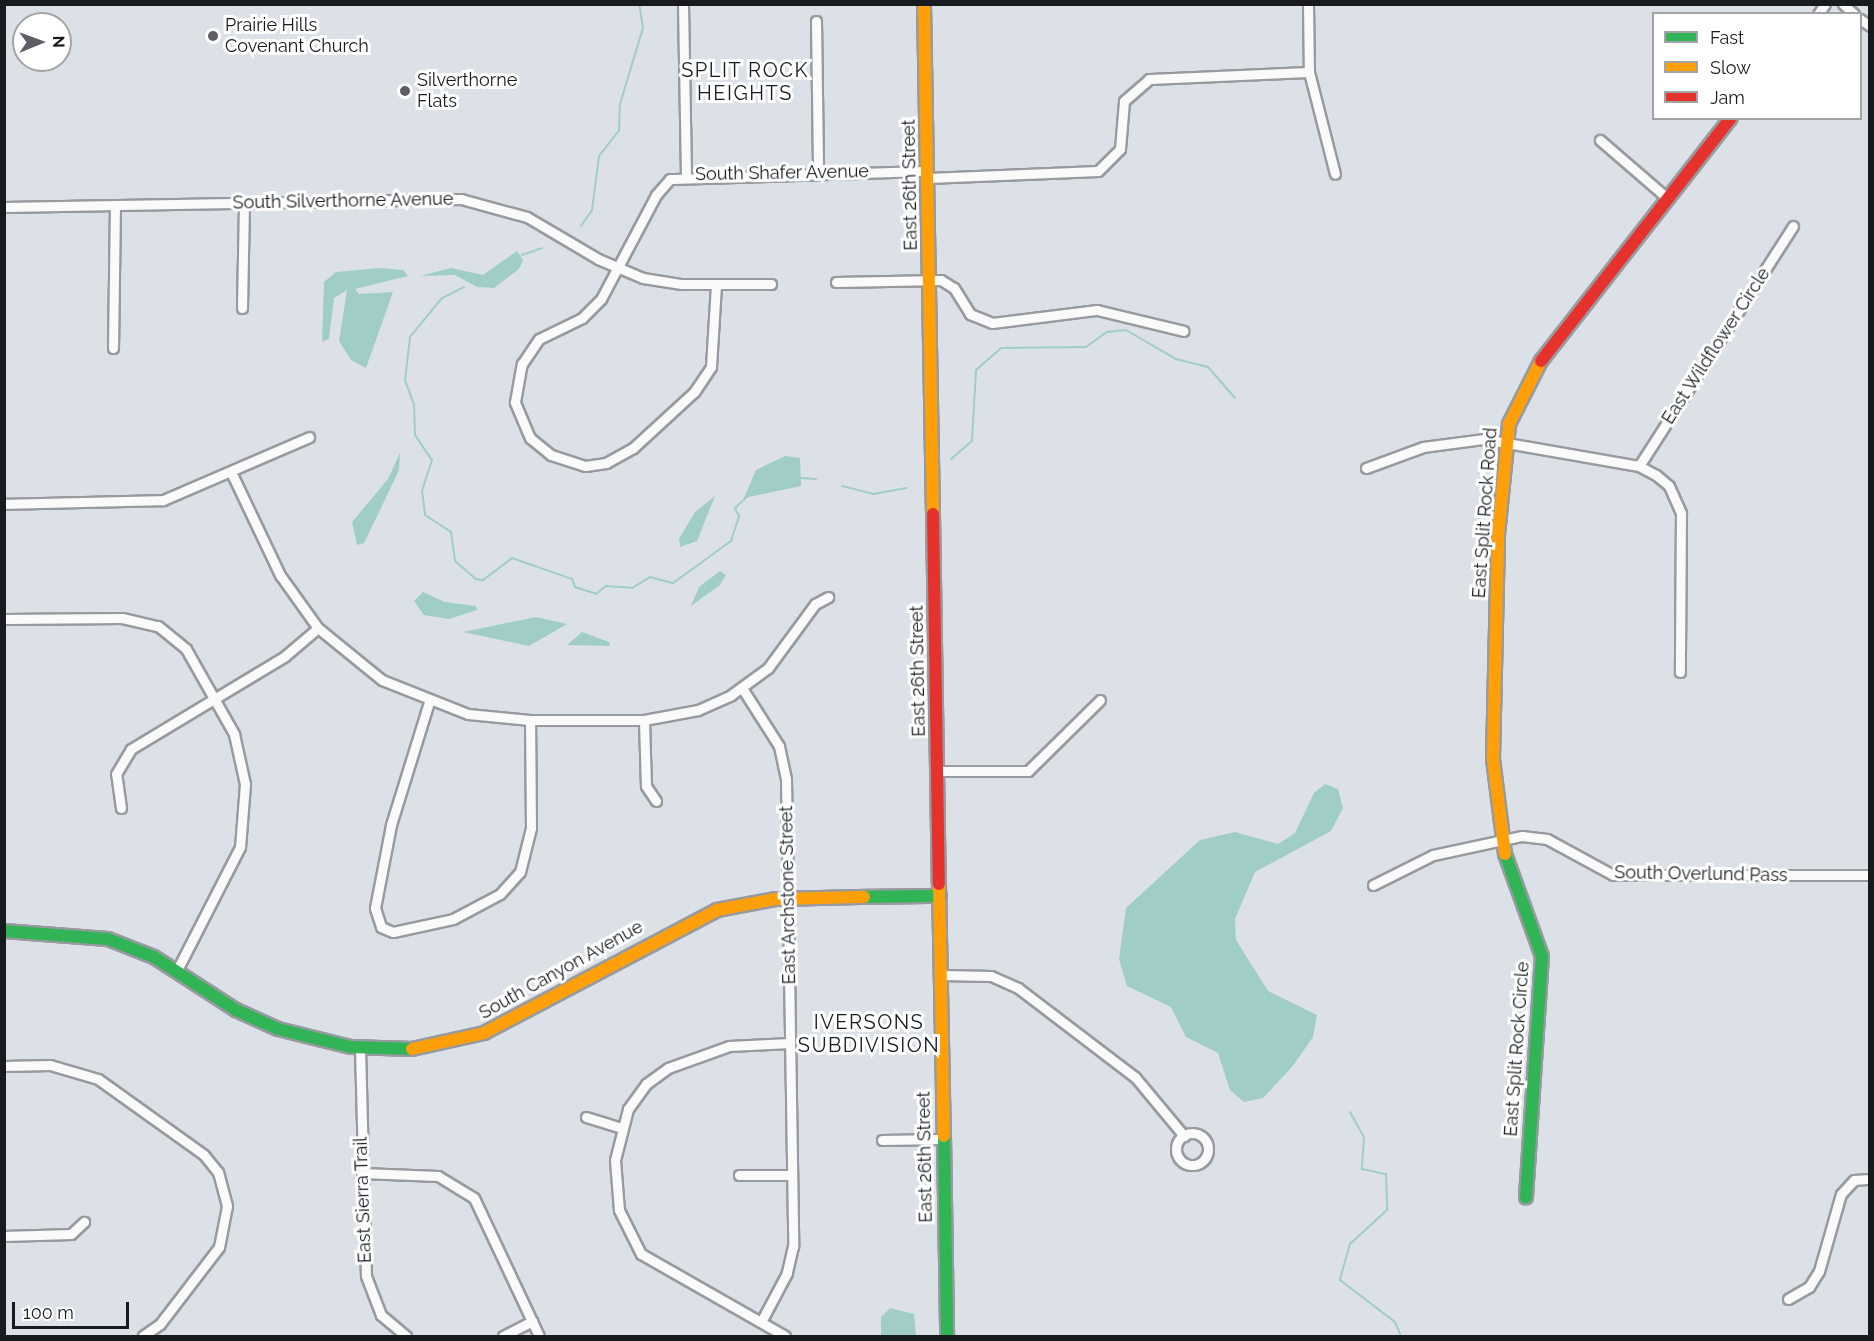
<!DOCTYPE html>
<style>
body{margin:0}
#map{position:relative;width:1874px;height:1341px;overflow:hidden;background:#dce1e7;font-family:Raleway,sans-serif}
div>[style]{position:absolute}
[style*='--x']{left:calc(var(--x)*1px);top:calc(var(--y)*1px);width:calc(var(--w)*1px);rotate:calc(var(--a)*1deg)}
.water>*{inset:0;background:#a0cdc8}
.stream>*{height:2px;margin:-1px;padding:0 1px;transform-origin:1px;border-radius:1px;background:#a0cdc8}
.roads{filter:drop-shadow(2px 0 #979b9f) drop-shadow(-2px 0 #979b9f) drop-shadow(0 2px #979b9f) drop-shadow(0 -2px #979b9f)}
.street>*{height:9px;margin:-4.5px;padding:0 4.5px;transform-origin:4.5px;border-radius:4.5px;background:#fafafb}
.street>.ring{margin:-4.5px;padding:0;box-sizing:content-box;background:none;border:9px solid #fafafb;border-radius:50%}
.fast>*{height:12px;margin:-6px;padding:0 6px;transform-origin:6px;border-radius:6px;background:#30b455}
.slow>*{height:12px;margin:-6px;padding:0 6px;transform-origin:6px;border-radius:6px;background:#ff9f0a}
.jam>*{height:12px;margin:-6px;padding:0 6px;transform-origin:6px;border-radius:6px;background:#e5322d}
.dots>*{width:16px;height:16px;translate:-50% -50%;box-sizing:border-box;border:3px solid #fff;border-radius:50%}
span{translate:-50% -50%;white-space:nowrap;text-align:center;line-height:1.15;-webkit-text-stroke:6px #fff;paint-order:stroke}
.poi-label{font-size:18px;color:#171a1e}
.left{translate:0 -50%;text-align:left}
.street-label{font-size:18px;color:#171a1e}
.neighbourhood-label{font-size:20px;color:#171a1e;letter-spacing:1.5px}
.frame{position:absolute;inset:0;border:6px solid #171a1e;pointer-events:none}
.legend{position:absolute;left:1652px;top:12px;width:210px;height:108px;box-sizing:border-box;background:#fff;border:2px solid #a2a3a5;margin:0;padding:8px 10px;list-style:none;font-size:18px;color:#171a1e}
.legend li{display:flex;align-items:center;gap:12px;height:30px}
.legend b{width:30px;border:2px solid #a2a3a5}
.north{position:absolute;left:12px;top:12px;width:60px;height:60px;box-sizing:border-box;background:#fff;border:2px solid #a2a3a5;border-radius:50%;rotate:89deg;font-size:16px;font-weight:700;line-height:24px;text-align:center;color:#171a1e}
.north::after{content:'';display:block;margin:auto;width:21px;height:27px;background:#5c6064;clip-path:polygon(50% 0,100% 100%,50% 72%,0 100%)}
.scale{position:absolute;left:12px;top:1302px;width:117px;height:27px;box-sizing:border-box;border:3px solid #171a1e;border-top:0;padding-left:8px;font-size:18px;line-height:21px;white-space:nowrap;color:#171a1e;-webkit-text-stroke:4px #fff;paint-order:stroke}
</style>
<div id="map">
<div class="water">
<i style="clip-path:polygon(517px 251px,523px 260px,519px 269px,494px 288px,477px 287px,455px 275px,420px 276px,451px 268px,483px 275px)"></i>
<i style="clip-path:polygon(380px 268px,403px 270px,408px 276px,355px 289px,359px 294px,393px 292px,366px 368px,351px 360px,339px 341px,347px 290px,334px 298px,329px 339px,322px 342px,324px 282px,336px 272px)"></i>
<i style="clip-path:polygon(400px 453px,399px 470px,381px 508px,364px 543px,357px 545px,352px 522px,388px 479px)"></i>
<i style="clip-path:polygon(785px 456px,800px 458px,801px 486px,744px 498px,756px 470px)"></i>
<i style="clip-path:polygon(715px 496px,697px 541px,680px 547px,679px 539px,695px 512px)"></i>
<i style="clip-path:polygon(720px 571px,726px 575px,720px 585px,691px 606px,699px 587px)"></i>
<i style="clip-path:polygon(423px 592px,445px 602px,476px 606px,477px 610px,449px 619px,424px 615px,414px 601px)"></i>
<i style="clip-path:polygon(536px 617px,567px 624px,529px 646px,463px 632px)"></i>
<i style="clip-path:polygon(582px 632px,609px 642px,610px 646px,567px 645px)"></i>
<i style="clip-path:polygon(1325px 784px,1338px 789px,1343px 808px,1331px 831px,1255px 872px,1235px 919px,1236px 940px,1268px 991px,1317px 1015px,1313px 1037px,1292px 1067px,1263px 1098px,1244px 1102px,1230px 1090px,1218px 1053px,1186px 1037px,1171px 1007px,1127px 986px,1119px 959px,1126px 908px,1200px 840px,1235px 832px,1278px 844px,1295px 833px,1314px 793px)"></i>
<i style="clip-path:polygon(890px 1308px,914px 1314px,916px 1336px,881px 1336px,881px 1317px)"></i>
</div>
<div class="stream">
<i style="--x:581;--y:226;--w:19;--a:-55"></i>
<i style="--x:592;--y:210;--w:54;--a:-82.6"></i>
<i style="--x:599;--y:156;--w:33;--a:-52"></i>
<i style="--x:619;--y:130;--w:26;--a:-88"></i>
<i style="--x:620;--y:104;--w:79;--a:-73.2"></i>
<i style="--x:643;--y:28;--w:24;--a:-99"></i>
<i style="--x:522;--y:255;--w:21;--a:-19"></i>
<i style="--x:487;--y:274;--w:16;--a:-30"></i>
<i style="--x:464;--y:287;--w:25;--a:153"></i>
<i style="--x:442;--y:298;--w:50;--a:129.4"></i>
<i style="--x:410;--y:337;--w:43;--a:96.6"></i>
<i style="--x:405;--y:380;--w:27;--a:70"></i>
<i style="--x:414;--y:405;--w:30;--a:88"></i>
<i style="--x:415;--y:435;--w:30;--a:56"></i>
<i style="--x:432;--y:460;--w:32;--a:108"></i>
<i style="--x:422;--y:490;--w:25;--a:83"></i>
<i style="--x:425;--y:515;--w:31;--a:33"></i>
<i style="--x:451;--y:532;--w:29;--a:82"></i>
<i style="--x:455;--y:561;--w:28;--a:41"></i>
<i style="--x:476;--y:579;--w:7;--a:8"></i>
<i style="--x:483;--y:580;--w:36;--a:-37"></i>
<i style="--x:512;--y:558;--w:64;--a:19.3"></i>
<i style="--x:572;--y:579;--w:9;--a:69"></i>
<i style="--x:575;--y:587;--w:22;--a:18"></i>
<i style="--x:596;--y:594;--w:13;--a:-39"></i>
<i style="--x:606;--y:586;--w:26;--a:4"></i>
<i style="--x:632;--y:588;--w:21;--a:-31"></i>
<i style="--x:650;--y:577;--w:24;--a:15"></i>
<i style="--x:673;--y:583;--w:72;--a:-35.9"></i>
<i style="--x:731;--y:541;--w:26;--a:-72"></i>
<i style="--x:739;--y:516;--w:9;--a:-117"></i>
<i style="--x:735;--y:508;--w:16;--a:-43"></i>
<i style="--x:951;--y:459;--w:28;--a:-41"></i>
<i style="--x:972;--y:441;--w:71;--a:-86.8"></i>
<i style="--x:976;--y:370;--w:33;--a:-41"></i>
<i style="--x:1001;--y:348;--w:85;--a:-0.7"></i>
<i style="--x:1086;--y:347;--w:26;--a:-36"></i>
<i style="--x:1107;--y:332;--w:19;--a:-6"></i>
<i style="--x:1126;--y:330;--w:58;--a:30.1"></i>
<i style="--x:1176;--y:359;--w:33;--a:14"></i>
<i style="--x:1208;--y:367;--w:41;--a:48.9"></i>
<i style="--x:801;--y:478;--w:15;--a:4"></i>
<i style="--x:842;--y:486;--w:32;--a:14"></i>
<i style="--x:873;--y:494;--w:34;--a:-10"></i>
<i style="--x:1350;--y:1112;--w:29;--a:61"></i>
<i style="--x:1364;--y:1137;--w:32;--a:94"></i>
<i style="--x:1362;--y:1169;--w:25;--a:12"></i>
<i style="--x:1386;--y:1174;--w:36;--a:88"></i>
<i style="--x:1387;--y:1210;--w:50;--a:137.4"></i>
<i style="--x:1350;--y:1244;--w:37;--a:106"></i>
<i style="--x:1340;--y:1280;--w:69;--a:37.4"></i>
<i style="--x:1395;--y:1322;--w:15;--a:67"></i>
</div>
<div class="roads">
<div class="street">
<i style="--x:683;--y:4;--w:171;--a:89"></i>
<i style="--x:1308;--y:4;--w:68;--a:89.2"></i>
<i style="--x:1309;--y:72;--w:105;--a:75.7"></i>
<i style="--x:1843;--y:4;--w:15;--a:42"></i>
<i style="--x:1818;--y:14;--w:12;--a:-55"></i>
<i style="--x:1860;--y:19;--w:12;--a:35"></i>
<i style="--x:816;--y:21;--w:152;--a:89.2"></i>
<i style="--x:1600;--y:140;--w:87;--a:40.8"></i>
<i style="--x:928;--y:178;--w:170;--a:-2.4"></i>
<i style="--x:1098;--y:171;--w:31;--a:-45"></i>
<i style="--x:1120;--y:149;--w:48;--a:-85.2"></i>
<i style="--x:1124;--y:101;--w:33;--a:-41"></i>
<i style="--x:1149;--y:79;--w:160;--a:-2.5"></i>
<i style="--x:4;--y:207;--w:457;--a:-1"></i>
<i style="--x:461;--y:199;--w:68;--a:15.3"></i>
<i style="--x:527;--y:217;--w:82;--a:30.6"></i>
<i style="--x:598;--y:259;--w:49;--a:22.9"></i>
<i style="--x:643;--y:278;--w:39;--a:9"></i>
<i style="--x:682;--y:284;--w:89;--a:0"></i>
<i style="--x:836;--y:282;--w:105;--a:-1.1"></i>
<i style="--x:941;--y:280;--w:15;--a:32"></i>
<i style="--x:954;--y:288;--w:31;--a:58"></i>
<i style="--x:970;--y:314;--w:24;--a:22"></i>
<i style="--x:992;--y:323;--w:106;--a:-7.1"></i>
<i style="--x:1097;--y:310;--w:89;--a:13.6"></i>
<i style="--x:716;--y:285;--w:82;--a:93.5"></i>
<i style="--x:711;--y:367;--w:30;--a:124"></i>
<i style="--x:694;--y:392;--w:83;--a:137.4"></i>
<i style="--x:633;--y:448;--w:31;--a:151"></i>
<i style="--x:606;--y:463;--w:21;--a:172"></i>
<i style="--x:585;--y:466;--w:36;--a:-162"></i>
<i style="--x:551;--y:455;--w:27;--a:-141"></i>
<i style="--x:530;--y:438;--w:39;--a:-113"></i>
<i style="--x:515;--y:402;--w:39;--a:-80"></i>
<i style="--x:522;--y:364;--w:30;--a:-56"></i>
<i style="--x:539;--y:339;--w:48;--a:-26"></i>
<i style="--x:582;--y:318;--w:27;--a:-45"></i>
<i style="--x:601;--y:299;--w:118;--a:-62.1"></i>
<i style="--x:656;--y:195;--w:21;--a:-49"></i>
<i style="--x:670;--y:179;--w:257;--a:-1.8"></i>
<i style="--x:242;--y:308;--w:106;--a:-88.9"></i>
<i style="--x:113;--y:348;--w:143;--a:-89.2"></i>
<i style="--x:1639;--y:466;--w:285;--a:-57.3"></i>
<i style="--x:1366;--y:468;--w:61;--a:-20.2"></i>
<i style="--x:1423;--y:447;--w:62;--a:-7.5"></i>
<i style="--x:1484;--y:439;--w:157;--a:9.9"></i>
<i style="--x:1639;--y:466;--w:19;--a:28"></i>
<i style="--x:1656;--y:475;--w:17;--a:40"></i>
<i style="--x:1669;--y:486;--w:30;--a:66"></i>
<i style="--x:1681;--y:513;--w:159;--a:90.4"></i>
<i style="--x:232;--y:474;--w:112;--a:64.6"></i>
<i style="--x:280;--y:575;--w:65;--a:54.4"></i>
<i style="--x:318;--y:628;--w:82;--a:39.1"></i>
<i style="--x:382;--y:680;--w:92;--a:21.6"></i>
<i style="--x:468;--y:714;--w:62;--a:5.5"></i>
<i style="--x:530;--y:720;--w:114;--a:0"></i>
<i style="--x:644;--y:720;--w:55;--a:-10.5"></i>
<i style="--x:698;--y:710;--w:36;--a:-24"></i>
<i style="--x:731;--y:695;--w:46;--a:-36.1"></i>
<i style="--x:768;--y:668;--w:79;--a:-53.7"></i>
<i style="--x:815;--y:604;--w:15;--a:-28"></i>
<i style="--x:4;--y:504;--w:159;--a:-1.4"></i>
<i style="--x:163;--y:500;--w:159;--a:-23.3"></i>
<i style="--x:4;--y:619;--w:118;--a:-0.5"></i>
<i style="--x:122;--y:618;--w:37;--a:13"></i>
<i style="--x:158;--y:626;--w:36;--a:39"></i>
<i style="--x:186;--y:649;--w:98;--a:60.5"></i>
<i style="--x:234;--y:734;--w:51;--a:77.6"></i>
<i style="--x:245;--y:784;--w:63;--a:94.5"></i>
<i style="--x:240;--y:847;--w:138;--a:117.1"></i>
<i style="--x:742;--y:688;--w:69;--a:57.5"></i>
<i style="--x:779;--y:746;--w:34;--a:78"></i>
<i style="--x:786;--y:779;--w:467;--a:89.1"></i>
<i style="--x:793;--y:1246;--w:28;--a:103"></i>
<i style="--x:787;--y:1273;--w:55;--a:118"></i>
<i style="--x:429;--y:702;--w:129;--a:107.2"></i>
<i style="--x:391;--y:825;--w:85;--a:100.9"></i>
<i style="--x:375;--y:908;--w:20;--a:72"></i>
<i style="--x:381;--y:927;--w:13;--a:23"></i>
<i style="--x:393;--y:932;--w:61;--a:-12.2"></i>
<i style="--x:453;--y:919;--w:53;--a:-28"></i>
<i style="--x:500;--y:894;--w:30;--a:-48"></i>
<i style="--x:520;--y:872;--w:45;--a:-76"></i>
<i style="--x:531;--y:828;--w:108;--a:-90.5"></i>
<i style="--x:644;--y:720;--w:66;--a:88.3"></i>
<i style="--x:646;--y:786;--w:18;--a:56"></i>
<i style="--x:938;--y:771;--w:90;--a:0"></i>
<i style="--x:1028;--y:771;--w:101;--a:-44.6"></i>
<i style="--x:121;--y:808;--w:34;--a:-98"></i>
<i style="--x:116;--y:774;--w:29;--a:-59"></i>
<i style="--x:131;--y:749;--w:180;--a:-31.1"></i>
<i style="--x:285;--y:656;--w:43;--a:-40.3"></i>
<i style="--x:1373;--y:885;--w:67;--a:-26.6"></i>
<i style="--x:1433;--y:855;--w:91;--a:-12.1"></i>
<i style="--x:1522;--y:836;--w:25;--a:7"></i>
<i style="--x:1547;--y:839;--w:75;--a:28.6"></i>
<i style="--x:1613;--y:875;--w:257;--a:0"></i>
<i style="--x:941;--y:975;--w:50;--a:1.1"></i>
<i style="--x:991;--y:976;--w:30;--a:24"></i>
<i style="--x:1018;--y:988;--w:147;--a:37.3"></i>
<i style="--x:1135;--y:1077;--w:77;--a:50.3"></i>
<i style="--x:360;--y:1048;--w:228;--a:88.5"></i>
<i style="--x:366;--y:1276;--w:42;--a:69"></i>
<i style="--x:381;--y:1315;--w:33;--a:40"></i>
<i style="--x:4;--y:1066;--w:46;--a:-1.2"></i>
<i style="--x:50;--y:1065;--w:50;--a:16.3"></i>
<i style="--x:98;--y:1079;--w:130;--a:35.6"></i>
<i style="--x:204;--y:1155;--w:22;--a:51"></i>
<i style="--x:218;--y:1172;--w:35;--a:75"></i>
<i style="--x:227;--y:1206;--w:42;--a:101"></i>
<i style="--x:219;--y:1247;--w:97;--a:127.5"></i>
<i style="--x:160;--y:1324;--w:21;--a:145"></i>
<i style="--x:586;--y:1117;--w:34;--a:17"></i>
<i class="ring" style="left:1176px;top:1133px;width:23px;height:23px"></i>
<i style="--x:882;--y:1140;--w:60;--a:-1"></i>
<i style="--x:362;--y:1173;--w:76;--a:2.3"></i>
<i style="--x:438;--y:1176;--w:42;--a:31.4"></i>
<i style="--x:474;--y:1198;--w:153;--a:64.8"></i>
<i style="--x:739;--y:1175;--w:53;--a:0"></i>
<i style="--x:4;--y:1236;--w:67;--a:-1.7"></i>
<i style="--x:71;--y:1234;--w:18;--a:-43"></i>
<i style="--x:1788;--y:1299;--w:24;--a:-30"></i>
<i style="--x:1809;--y:1287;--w:19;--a:-58"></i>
<i style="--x:1819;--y:1271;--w:80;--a:-74.1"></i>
<i style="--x:1841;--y:1194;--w:19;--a:-47"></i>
<i style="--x:1854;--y:1180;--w:16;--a:-4"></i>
<i style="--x:503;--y:1336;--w:33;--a:-27"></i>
<i style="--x:785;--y:1336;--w:166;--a:-150.3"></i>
<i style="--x:641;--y:1254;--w:49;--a:-116.6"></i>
<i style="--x:619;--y:1210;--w:50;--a:-94.6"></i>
<i style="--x:615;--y:1160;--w:53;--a:-75.7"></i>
<i style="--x:628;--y:1109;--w:31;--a:-54"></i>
<i style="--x:646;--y:1084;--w:27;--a:-36"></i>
<i style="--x:668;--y:1068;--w:65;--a:-19.8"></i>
<i style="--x:729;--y:1046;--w:61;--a:-2.8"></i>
</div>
<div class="fast">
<i style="--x:1505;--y:854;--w:109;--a:70.1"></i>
<i style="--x:1542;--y:956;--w:242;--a:93.8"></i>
<i style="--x:864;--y:897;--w:76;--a:-0.8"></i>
<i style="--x:4;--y:931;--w:104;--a:4.4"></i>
<i style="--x:108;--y:939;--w:49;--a:21.4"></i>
<i style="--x:154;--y:957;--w:98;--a:32.9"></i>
<i style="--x:236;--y:1010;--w:46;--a:24.3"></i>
<i style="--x:278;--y:1029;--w:75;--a:13.9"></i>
<i style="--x:351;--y:1047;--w:61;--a:1.9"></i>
<i style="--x:944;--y:1136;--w:200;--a:89.1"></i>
</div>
<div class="slow">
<i style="--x:924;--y:4;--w:510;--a:88.99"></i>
<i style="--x:1505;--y:854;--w:96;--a:-97.2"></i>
<i style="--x:1493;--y:759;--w:224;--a:-88.7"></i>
<i style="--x:1498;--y:535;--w:112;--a:-84.3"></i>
<i style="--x:1509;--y:424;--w:71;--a:-63.1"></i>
<i style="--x:939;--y:884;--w:252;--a:88.9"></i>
<i style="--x:412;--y:1049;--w:74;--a:-12.5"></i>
<i style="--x:484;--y:1033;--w:263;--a:-27.8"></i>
<i style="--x:717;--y:910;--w:59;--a:-10.7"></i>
<i style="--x:775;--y:899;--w:89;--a:-1.3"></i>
</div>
<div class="jam">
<i style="--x:1541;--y:361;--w:308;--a:-52"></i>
<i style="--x:933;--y:514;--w:370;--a:89.1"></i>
</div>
</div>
<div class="dots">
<i style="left:213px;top:36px;background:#5c6064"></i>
<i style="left:405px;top:91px;background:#5c6064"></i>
</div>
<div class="poi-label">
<span class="left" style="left:225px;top:36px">Prairie Hills<br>Covenant Church</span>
<span class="left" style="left:417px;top:91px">Silverthorne<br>Flats</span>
</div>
<div class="street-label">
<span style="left:782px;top:173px;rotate:-1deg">South Shafer Avenue</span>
<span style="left:910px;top:185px;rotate:-91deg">East 26th Street</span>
<span style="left:343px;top:201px;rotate:-1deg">South Silverthorne Avenue</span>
<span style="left:1716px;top:346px;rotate:-57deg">East Wildflower Circle</span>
<span style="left:1485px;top:513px;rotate:-86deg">East Split Rock Road</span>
<span style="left:918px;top:671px;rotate:-91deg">East 26th Street</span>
<span style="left:1701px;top:874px;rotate:1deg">South Overlund Pass</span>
<span style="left:788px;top:895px;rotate:-91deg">East Archstone Street</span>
<span style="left:561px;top:970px;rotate:-29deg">South Canyon Avenue</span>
<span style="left:1517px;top:1049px;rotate:-86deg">East Split Rock Circle</span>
<span style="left:925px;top:1157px;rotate:-91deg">East 26th Street</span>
<span style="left:363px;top:1200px;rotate:-92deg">East Sierra Trail</span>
</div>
<div class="neighbourhood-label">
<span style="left:745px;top:82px">SPLIT ROCK<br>HEIGHTS</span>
<span style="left:869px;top:1034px">IVERSONS<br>SUBDIVISION</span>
</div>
<div class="frame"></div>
<ul class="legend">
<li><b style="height:8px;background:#30b455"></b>Fast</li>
<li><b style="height:8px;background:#ff9f0a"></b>Slow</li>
<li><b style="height:8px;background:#e5322d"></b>Jam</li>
</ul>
<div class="north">N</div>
<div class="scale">100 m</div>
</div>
